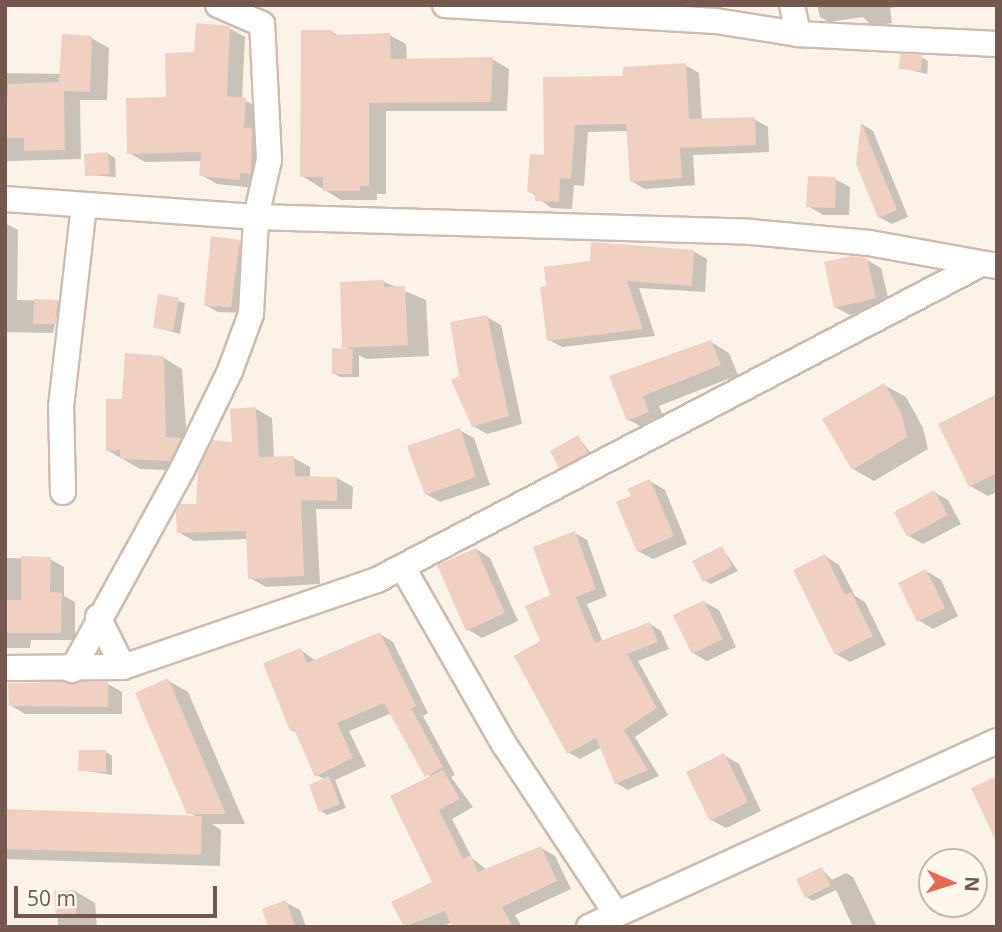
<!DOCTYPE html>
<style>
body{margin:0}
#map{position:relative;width:1002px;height:932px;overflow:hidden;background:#fbf3e7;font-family:"Open Sans",sans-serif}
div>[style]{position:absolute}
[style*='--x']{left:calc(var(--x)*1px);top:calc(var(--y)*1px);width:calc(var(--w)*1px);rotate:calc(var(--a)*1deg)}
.shadow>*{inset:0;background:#0003}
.building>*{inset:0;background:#f0d0c0}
.roads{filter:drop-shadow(2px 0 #cfbcb1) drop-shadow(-2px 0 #cfbcb1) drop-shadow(0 2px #cfbcb1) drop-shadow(0 -2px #cfbcb1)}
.street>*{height:24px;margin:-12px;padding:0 12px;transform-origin:12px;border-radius:12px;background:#fff}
span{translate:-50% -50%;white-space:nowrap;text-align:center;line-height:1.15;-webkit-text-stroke:5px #fef7ee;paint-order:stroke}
.frame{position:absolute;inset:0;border:7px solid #74584d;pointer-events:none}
.north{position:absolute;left:918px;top:848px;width:70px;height:70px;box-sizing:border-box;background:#fef7ee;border:2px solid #c7b7ae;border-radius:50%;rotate:93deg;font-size:19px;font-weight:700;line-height:28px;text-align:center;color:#74584d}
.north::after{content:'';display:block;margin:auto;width:24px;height:32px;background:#e06a52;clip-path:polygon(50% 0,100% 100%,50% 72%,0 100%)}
.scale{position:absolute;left:14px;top:886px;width:203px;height:32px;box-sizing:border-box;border:4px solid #74584d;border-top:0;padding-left:9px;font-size:21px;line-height:24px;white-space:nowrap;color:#74584d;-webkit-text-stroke:5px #fef7ee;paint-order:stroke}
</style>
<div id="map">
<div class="shadow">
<i style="clip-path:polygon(817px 5px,908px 5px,890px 8px,892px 23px,872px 26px,863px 17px,829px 22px,820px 17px)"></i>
<i style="clip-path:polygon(229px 28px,245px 37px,242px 99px,261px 109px,255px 188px,217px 184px,201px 175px,202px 161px,145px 162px,129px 153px,196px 54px)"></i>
<i style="clip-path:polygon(332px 32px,341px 37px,389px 35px,406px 44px,407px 61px,492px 59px,509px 69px,507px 111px,386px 111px,386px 194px,377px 194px,377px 200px,341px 200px,302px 176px)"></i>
<i style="clip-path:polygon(91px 38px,109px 48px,107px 100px,80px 100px,81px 159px,8px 161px,5px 166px,5px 73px,61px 74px)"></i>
<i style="clip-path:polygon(921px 57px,928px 61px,927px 74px,901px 68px)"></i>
<i style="clip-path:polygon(685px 65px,699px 73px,702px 121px,754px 119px,768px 127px,769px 152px,693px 155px,695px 185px,645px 189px,631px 181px,628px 131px,588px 132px,584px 186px,574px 185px,572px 209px,551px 208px,529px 191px,546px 157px,545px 79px,625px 78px)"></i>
<i style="clip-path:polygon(862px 124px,873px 131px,908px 217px,892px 224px,879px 217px)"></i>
<i style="clip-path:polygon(108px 154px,115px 158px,116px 177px,87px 175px)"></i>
<i style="clip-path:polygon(835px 179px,850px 187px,849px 215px,823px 215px,808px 206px)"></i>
<i style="clip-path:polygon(5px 223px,18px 230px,17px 300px,58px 301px,74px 311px,72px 333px,56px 333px,59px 308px,53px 333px,5px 332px)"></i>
<i style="clip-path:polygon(239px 242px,252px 249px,243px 313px,218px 312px,205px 305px)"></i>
<i style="clip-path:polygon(693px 251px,707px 259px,705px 292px,639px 288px,655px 336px,562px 347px,549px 340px,542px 289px)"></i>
<i style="clip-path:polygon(867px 260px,881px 268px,890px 306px,850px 315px,835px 307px)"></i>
<i style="clip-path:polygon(384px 282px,426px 300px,429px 356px,366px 359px,359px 355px,359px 377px,340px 377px,333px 373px,350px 350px,344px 347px)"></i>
<i style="clip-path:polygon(160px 296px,185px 303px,180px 334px,155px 327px)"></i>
<i style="clip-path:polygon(487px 317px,501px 325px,522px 424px,487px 434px,473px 426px,461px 377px)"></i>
<i style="clip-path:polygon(711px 342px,729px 353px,738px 375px,659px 406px,666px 422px,647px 430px,629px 420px,611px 377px)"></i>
<i style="clip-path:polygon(164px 358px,182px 369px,189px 471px,140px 469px,107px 450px,124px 401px)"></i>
<i style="clip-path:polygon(884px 385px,906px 397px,923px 428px,928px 449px,874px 481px,853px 469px)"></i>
<i style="clip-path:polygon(997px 396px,997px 492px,988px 496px,970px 486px)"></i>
<i style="clip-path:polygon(256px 409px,272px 418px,274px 458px,294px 458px,310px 467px,310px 478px,337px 478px,353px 487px,352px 509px,316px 509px,320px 584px,266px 587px,250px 578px,248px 539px,194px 541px,178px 532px)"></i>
<i style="clip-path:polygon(459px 430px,474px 438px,490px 485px,440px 502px,426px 494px)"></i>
<i style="clip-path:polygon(578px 437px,594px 457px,567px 470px,561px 467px)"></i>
<i style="clip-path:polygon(650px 481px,665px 490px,687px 544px,653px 559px,638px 551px,633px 497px)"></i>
<i style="clip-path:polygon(934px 492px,948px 500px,961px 524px,923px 544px,909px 536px)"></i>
<i style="clip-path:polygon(575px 533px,587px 540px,607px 596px,587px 604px,603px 642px,650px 624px,661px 631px,669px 649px,638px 661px,668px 715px,635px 737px,659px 776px,628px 790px,616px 783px,602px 747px,580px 759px,568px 752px,542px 642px)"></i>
<i style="clip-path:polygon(722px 548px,738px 571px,711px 584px,704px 580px)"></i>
<i style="clip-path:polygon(476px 549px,490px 558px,518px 621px,482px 638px,467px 629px)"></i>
<i style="clip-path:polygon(825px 556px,839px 565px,855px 596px,865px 602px,886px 645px,850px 662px,836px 654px)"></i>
<i style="clip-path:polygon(5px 558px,50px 559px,64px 567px,64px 596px,75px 602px,75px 640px,31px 640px,30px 648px,5px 648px)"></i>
<i style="clip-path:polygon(926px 571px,941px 580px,958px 616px,933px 629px,918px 620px)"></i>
<i style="clip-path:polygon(704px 602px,719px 610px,736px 647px,707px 661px,693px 653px)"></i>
<i style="clip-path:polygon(380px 634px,393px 642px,428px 713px,423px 716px,455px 775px,451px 777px,473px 807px,452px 819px,472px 858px,487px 870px,541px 848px,555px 856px,571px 889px,515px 915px,522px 927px,454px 927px,452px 922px,442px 927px,406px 927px,394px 903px,434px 883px,431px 778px,392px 713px,349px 731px,366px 766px,335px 780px,346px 808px,327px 815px,321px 811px,325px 780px,317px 775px,297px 733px,291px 730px,301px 650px,316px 661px)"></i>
<i style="clip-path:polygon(167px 680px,188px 692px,245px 824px,212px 824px,221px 830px,220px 866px,5px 859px,5px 812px,198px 818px,189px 812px)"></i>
<i style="clip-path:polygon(108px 684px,122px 692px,122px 714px,25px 714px,10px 705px)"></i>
<i style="clip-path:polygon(106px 752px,112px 756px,112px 775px,80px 770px)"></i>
<i style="clip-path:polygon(724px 755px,739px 764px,761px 811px,726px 828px,711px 820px)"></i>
<i style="clip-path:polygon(822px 869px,832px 880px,846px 873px,853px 877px,877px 927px,853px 927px,836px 890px,813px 901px,806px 897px)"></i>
<i style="clip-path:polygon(75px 891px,95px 903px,97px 927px,58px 927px,56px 893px)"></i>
<i style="clip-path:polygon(285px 902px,300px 910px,306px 927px,270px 927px)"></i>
</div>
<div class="building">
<i style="clip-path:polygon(196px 23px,230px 26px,227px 96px,246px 98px,244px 128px,252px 128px,251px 174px,240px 173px,240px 180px,199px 176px,201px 152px,127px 154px,126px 98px,166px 97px,165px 53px,194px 52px)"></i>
<i style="clip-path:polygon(301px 30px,332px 30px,333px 35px,390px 33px,391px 59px,493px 57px,491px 102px,369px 103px,369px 186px,360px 186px,360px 191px,323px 191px,323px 177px,300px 177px)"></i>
<i style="clip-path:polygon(62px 34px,92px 36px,90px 92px,64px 91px,65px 150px,24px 151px,24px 138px,5px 138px,8px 84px,59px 82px)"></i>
<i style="clip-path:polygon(900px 54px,922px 55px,921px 71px,899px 69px)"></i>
<i style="clip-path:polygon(686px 63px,689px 119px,755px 117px,756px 145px,680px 148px,682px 178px,630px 182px,626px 124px,575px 125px,571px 179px,560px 178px,559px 202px,535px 201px,535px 193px,527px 192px,530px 154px,544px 155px,543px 77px,623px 76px,623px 67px)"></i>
<i style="clip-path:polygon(861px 122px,897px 210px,878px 218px,856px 164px)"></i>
<i style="clip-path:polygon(108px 152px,110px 174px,85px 176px,84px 154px)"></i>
<i style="clip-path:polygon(808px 176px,836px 177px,835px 208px,806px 207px)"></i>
<i style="clip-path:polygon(211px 236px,240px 240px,231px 307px,204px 306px)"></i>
<i style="clip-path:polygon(591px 242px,694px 250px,692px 286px,627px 281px,643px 329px,547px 341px,540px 287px,546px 286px,544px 267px,590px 261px)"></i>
<i style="clip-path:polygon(851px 256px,867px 258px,876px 298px,834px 308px,824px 262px)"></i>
<i style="clip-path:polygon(384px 280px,384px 287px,405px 286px,408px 345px,342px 348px,340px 282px)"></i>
<i style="clip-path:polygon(158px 294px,179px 298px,173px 331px,153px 328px)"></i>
<i style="clip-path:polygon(34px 299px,58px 300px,55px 324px,33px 324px)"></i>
<i style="clip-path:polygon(487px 315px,509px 416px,472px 427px,451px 380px,459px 376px,450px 322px)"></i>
<i style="clip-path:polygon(711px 340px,721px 365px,643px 396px,649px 412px,627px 421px,609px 376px)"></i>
<i style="clip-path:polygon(332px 348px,353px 349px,352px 374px,332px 374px)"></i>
<i style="clip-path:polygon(125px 353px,164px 356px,166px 437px,181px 438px,170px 461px,120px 459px,120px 450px,106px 451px,106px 399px,122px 399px)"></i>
<i style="clip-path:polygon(884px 383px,902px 414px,907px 437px,852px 470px,822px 419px)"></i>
<i style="clip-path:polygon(997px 394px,997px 473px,969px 487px,938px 424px)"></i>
<i style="clip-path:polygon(256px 407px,259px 457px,294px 456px,295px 476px,337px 477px,337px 501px,301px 500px,304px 576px,248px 579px,246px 531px,177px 533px,176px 512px,180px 504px,196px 504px,198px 471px,213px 440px,232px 442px,230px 409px)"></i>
<i style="clip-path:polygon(460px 428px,476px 477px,425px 495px,407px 446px)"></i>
<i style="clip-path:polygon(578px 435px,588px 453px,559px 468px,550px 451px)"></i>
<i style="clip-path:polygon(650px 479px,674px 536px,637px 552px,616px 502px,631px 496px,627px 489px)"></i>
<i style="clip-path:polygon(934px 490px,948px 515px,907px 537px,894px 512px)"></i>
<i style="clip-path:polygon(575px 531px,596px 589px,576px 597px,595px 643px,650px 622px,658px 642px,627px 654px,657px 708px,624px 730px,648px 770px,615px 784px,596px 738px,567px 754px,514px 656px,540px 641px,525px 606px,550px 595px,533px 547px)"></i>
<i style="clip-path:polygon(722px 546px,732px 567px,703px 582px,692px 561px)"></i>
<i style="clip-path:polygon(476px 548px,505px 613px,466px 631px,437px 565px)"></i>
<i style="clip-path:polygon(825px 554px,845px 595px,851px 592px,873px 636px,835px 655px,793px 570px)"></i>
<i style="clip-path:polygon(21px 556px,51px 557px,50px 592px,62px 593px,61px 633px,5px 633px,5px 600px,21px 600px)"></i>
<i style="clip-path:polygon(926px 569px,945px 608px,917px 622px,898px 583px)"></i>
<i style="clip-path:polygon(704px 600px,723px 639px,692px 654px,673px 615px)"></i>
<i style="clip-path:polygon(380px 632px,416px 706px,411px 708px,443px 767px,425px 777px,384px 703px,337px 723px,353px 758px,315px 777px,294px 729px,290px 731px,263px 663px,301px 648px,307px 663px)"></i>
<i style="clip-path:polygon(168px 678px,226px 814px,187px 814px,135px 693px)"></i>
<i style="clip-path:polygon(64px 682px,108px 682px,108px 707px,9px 706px,8px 683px)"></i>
<i style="clip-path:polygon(79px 750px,106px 750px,106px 772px,78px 771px)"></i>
<i style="clip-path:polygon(724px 753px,748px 802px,710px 821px,686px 772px)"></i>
<i style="clip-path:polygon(443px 770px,460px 799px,439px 810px,463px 859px,471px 855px,478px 872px,541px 846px,557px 881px,502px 907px,513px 927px,452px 927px,445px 911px,404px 927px,391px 902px,432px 882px,390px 796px)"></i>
<i style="clip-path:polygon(329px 776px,340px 804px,319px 812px,309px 785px)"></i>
<i style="clip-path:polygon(997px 776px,997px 843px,971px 788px)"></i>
<i style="clip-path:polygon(5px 809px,202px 816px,201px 855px,5px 849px)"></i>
<i style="clip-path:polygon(822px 867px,831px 886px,805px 898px,796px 879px)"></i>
<i style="clip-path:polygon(75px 890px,76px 914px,56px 916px,54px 891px)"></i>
<i style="clip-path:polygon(286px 900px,295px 927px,268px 927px,262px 909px)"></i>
</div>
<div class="roads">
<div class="street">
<i style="--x:445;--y:5;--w:271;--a:3.4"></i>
<i style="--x:716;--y:21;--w:83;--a:9"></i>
<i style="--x:798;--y:34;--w:199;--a:2.9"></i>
<i style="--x:792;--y:5;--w:30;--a:78"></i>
<i style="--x:5;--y:199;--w:252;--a:4.1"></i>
<i style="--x:256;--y:217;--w:495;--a:1.7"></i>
<i style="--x:751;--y:232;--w:119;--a:5.3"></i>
<i style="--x:869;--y:243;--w:130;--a:10.2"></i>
<i style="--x:63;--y:492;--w:85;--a:-91.3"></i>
<i style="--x:61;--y:407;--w:203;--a:-83.5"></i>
<i style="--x:403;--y:568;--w:203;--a:60.2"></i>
<i style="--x:504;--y:744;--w:203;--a:56.5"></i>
<i style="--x:98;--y:617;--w:56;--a:63.4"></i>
<i style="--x:5;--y:668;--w:118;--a:-0.5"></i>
<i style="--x:123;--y:667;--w:268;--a:-18.9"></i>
<i style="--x:377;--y:580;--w:679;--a:-27.62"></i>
<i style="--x:72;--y:670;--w:228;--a:-61.2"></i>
<i style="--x:182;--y:470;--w:110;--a:-64.1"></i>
<i style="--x:230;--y:371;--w:61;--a:-69.8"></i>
<i style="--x:251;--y:314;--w:97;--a:-87"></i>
<i style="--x:256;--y:217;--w:58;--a:-77.2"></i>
<i style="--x:269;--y:160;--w:136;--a:-92.9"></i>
<i style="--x:262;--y:24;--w:48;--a:-156.6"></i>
<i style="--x:589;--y:927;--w:448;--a:-24.5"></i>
</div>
</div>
<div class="frame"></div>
<div class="north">N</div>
<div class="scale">50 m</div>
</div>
